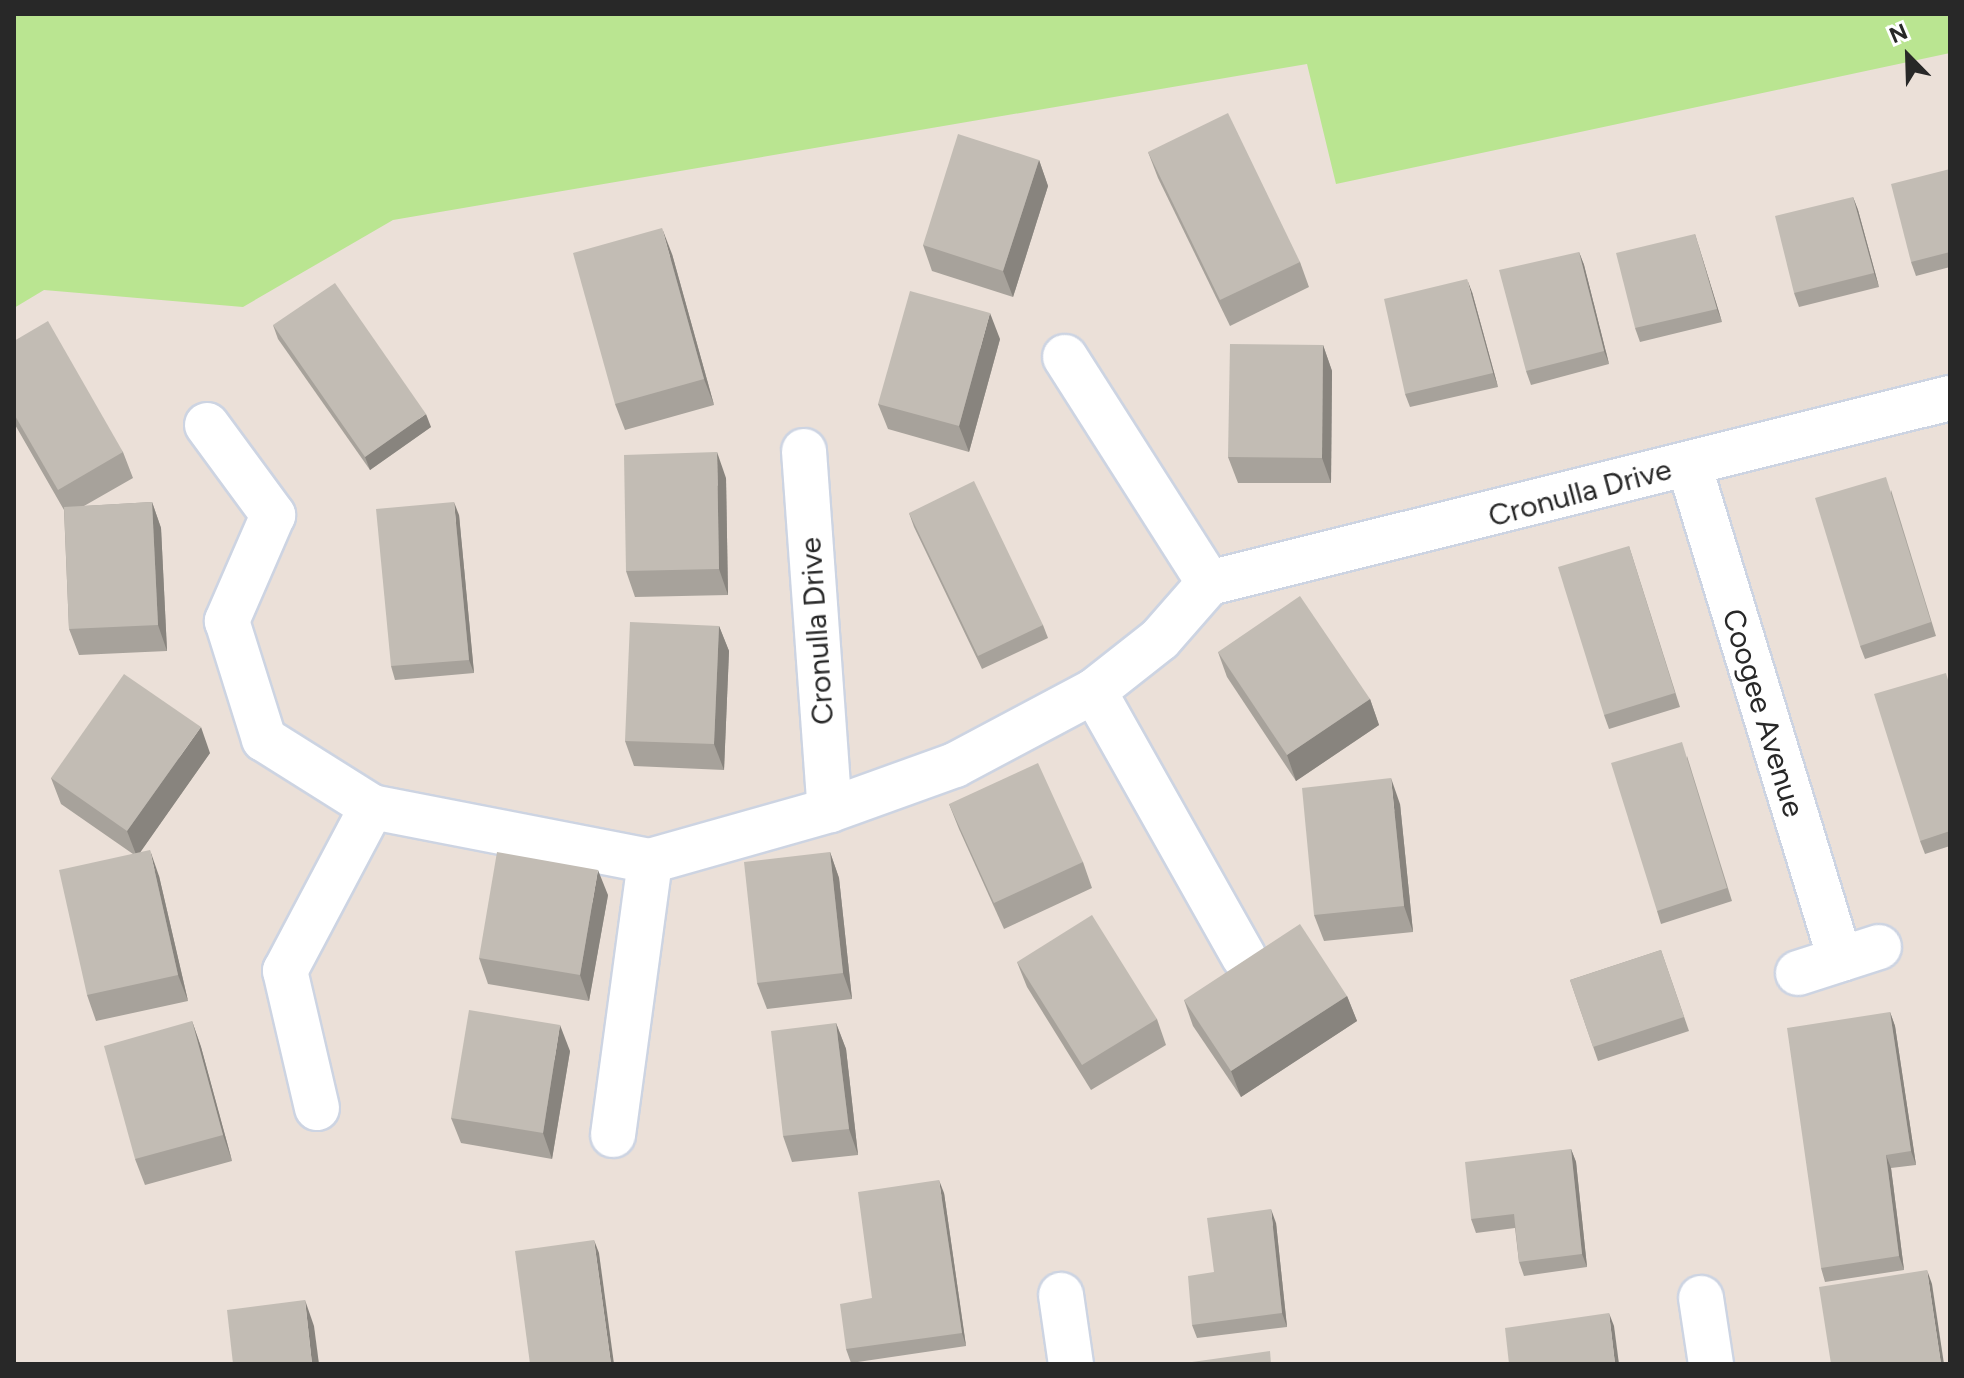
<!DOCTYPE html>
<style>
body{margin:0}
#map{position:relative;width:1964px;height:1378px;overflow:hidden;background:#ebe0d8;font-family:Figtree,sans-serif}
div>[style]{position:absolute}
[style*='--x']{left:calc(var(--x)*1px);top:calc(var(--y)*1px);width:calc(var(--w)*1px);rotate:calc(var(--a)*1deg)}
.green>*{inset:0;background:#bae591}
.roads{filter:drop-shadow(2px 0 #cdd4e2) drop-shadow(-2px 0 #cdd4e2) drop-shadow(0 2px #cdd4e2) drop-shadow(0 -2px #cdd4e2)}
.street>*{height:44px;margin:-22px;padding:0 22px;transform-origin:22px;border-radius:22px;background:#fff}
.wall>*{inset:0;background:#a7a29b}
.shaded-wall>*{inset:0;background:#88847e}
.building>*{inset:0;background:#c2bcb4}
span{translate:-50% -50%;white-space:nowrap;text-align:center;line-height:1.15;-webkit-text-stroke:6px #fff;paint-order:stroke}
.street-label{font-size:30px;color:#282828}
.frame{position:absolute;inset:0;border:16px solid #282828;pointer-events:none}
.north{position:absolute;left:1868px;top:16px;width:80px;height:80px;-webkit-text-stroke:6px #fff;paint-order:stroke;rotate:337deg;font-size:22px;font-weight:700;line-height:32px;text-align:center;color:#282828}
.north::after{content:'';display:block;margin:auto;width:28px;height:36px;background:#282828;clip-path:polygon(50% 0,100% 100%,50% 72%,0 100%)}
</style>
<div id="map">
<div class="green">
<i style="clip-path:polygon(14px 14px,1950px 14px,1950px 53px,1336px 184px,1307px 64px,393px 220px,243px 307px,44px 290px,14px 308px)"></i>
</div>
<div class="roads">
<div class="street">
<i style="--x:1065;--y:357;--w:268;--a:57.5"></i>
<i style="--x:207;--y:425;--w:112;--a:53.7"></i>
<i style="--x:273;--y:515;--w:116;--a:113.5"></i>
<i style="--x:227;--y:621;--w:124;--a:72.6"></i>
<i style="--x:264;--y:739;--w:128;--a:32.2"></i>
<i style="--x:372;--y:807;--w:283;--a:11"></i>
<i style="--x:650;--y:861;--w:187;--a:-15.8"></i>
<i style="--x:830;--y:810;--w:133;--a:-19.8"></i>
<i style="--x:955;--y:765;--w:157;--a:-28"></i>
<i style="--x:1094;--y:691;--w:84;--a:-38.2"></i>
<i style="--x:1160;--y:639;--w:74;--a:-48.8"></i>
<i style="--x:1209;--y:583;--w:764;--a:-14.02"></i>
<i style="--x:804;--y:451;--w:360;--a:85.9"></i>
<i style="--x:1689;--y:465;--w:517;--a:73"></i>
<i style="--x:1094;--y:691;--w:305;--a:60.6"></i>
<i style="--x:1798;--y:973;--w:85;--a:-17.8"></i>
<i style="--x:317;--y:1108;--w:141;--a:-103.1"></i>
<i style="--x:285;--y:971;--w:186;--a:-62.1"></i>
<i style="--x:613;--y:1135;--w:276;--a:-82.3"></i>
<i style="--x:1061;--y:1295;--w:70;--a:81.8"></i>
<i style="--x:1701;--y:1298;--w:67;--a:81.4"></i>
</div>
</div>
<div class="wall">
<i style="clip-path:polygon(1148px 152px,1300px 262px,1309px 287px,1230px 326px,1158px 178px)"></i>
<i style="clip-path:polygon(1039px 160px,1048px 186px,1013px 297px,932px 271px,923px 245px)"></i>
<i style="clip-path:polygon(1950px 169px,1950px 267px,1916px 276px,1911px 262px)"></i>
<i style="clip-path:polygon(1853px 197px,1858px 210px,1879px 287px,1799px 307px,1794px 293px)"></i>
<i style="clip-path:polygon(1695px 234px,1722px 322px,1640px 342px,1635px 328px)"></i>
<i style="clip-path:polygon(1579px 252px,1584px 265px,1609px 364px,1531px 385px,1526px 371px)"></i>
<i style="clip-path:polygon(672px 254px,714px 405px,625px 430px,615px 404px)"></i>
<i style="clip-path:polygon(1472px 292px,1498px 387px,1410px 407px,1405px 394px)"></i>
<i style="clip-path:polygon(273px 325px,431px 427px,370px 470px,278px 339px)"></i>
<i style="clip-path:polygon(1000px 339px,969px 452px,888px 429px,878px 404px)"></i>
<i style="clip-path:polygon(14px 341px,123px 452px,133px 478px,84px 506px,152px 502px,161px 528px,167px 651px,79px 655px,69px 629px,64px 510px,14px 423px)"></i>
<i style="clip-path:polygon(1323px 345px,1332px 371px,1331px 483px,1238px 483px,1228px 457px)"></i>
<i style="clip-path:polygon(726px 478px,728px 595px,635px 597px,626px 571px)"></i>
<i style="clip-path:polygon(1891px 490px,1936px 636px,1865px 659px,1860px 646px)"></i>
<i style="clip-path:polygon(909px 513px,1043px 625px,1048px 638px,982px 669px,914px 527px)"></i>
<i style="clip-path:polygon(459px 515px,474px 673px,395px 680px,391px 666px)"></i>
<i style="clip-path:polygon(1629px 546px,1680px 707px,1609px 729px,1604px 715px)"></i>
<i style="clip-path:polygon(719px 626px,729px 651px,724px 770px,634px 766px,625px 741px)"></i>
<i style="clip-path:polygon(1218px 652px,1370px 699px,1379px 725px,1296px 781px,1227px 677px)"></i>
<i style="clip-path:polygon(1950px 685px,1950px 846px,1925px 854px,1920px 841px)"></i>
<i style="clip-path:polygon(210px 753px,140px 852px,159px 876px,188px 1001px,96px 1021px,87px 995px,133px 854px,61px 804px,51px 778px)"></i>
<i style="clip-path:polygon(1687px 756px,1732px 901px,1661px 924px,1657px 911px)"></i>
<i style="clip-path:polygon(949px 804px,1083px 862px,1092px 888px,1004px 929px,959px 829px)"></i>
<i style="clip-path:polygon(1400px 804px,1413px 932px,1324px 941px,1314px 915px)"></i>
<i style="clip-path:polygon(830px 852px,839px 878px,852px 999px,767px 1009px,757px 983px)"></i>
<i style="clip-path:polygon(608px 895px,589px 1001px,488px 984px,479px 958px)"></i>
<i style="clip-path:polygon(1661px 950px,1689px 1031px,1598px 1061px,1570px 980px)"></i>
<i style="clip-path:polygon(1017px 962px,1157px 1019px,1166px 1045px,1091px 1090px,1027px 987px)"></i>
<i style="clip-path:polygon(1347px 996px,1357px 1021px,1241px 1097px,1193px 1026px,1184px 1000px)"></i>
<i style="clip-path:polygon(1890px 1012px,1895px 1026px,1916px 1165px,1891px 1168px,1904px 1270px,1825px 1282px,1821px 1268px)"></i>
<i style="clip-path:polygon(192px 1021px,201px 1047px,232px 1161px,145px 1185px,135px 1159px)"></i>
<i style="clip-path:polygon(836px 1023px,846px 1049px,858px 1155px,792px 1162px,783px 1136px)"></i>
<i style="clip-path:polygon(570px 1051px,552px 1159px,461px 1143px,451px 1118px)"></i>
<i style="clip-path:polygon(1571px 1149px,1576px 1162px,1587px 1267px,1524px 1276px,1519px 1262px,1515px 1228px,1476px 1233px,1471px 1219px)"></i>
<i style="clip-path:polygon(944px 1193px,966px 1346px,851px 1363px,846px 1349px,872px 1298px)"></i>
<i style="clip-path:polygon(1276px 1223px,1287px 1327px,1197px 1338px,1192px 1325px,1214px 1272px)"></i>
</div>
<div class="shaded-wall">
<i style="clip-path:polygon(1039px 160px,1048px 186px,1013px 297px,1003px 271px)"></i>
<i style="clip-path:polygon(1853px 197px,1858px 210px,1879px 287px,1874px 273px)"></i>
<i style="clip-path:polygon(662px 228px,672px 254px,714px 405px,704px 379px)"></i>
<i style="clip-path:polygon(1695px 234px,1699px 247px,1722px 322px,1717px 309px)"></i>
<i style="clip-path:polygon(1579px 252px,1584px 265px,1609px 364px,1604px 351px)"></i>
<i style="clip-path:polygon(1467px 279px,1472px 292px,1498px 387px,1493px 373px)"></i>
<i style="clip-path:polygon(990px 313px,1000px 339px,969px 452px,959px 426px)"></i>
<i style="clip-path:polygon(1323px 345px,1332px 371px,1331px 483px,1322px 458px)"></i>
<i style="clip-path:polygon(426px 414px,431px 427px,370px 470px,365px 457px)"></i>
<i style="clip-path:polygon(717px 452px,726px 478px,728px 595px,719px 569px)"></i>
<i style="clip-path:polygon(152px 502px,161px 528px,167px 651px,158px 625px)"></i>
<i style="clip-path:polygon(454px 502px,459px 515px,474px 673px,469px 660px)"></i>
<i style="clip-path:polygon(719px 626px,729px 651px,724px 770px,714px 744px)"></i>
<i style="clip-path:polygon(1370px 699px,1379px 725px,1296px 781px,1287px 755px)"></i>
<i style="clip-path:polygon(201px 727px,210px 753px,137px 857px,127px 831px)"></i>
<i style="clip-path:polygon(1391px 778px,1400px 804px,1413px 932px,1404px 906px)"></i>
<i style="clip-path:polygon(150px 850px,159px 876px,188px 1001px,178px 975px)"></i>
<i style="clip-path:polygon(830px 852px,839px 878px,852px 999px,843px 973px)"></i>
<i style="clip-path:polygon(598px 870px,608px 895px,589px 1001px,580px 975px)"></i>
<i style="clip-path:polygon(1347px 996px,1357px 1021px,1241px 1097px,1231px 1071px)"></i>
<i style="clip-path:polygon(1890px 1012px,1895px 1026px,1916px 1165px,1911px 1151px)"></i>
<i style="clip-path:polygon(192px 1021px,201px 1047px,232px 1161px,223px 1135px)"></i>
<i style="clip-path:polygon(836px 1023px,846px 1049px,858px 1155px,849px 1129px)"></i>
<i style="clip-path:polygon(560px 1025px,570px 1051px,552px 1159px,543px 1133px)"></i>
<i style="clip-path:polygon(1571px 1149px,1576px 1162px,1587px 1267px,1582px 1254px)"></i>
<i style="clip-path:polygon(1886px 1155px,1891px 1168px,1904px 1270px,1899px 1256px)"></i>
<i style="clip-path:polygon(939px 1180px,944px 1193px,966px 1346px,962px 1333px)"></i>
<i style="clip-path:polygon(1271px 1209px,1276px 1223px,1287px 1327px,1282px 1313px)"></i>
<i style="clip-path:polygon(594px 1240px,599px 1253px,614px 1364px,611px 1364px)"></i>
<i style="clip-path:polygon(1927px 1270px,1932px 1284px,1944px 1364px,1941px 1364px)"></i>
<i style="clip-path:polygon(305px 1300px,314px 1326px,319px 1364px,312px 1364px)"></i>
<i style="clip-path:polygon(1609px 1313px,1614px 1326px,1619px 1364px,1615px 1364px)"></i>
</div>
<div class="building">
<i style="clip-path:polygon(1228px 113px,1300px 262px,1220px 300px,1148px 152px)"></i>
<i style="clip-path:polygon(958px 134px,1039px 160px,1003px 271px,923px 245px)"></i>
<i style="clip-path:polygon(1950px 169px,1950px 252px,1911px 262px,1891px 184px)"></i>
<i style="clip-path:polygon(1853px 197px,1874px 273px,1794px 293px,1775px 216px)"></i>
<i style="clip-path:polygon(662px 228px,704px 379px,615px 404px,573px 253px)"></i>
<i style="clip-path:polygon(1695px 234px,1717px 309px,1635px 328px,1616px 253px)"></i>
<i style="clip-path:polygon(1579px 252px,1604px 351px,1526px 371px,1499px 270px)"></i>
<i style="clip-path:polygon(1467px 279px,1493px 373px,1405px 394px,1384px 299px)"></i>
<i style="clip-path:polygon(335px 283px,426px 414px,365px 457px,273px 325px)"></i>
<i style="clip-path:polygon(910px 291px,990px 313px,959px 426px,878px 404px)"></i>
<i style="clip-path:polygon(48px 321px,123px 452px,58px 490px,14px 414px,14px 341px)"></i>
<i style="clip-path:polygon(1230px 344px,1323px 345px,1322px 458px,1228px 457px)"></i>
<i style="clip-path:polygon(717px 452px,719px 569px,626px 571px,624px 455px)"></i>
<i style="clip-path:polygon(1886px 477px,1931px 622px,1860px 646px,1815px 498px)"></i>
<i style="clip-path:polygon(974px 481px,1043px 625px,978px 656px,909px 513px)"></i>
<i style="clip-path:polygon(152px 502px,158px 625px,69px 629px,64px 507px)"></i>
<i style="clip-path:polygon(454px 502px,469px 660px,391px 666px,376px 509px)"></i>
<i style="clip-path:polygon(1629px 546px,1675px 693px,1604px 715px,1558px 567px)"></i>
<i style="clip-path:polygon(1300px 596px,1370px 699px,1287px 755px,1218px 652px)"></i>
<i style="clip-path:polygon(630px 622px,719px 626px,714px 744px,625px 741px)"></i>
<i style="clip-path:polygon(1946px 673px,1950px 687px,1950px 831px,1920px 841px,1874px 694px)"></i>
<i style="clip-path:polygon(124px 674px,201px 727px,127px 831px,51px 778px)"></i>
<i style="clip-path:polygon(1682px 742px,1727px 888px,1657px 911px,1611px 763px)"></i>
<i style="clip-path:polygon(1038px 763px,1083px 862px,994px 903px,949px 804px)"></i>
<i style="clip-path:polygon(1391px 778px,1404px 906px,1314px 915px,1302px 788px)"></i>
<i style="clip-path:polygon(150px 850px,178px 975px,87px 995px,59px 870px)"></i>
<i style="clip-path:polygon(497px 852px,598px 870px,580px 975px,479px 958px)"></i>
<i style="clip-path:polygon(830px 852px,843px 973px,757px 983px,744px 862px)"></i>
<i style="clip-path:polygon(1092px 915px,1157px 1019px,1082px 1065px,1017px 962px)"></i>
<i style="clip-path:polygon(1300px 924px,1347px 996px,1231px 1071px,1184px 1000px)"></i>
<i style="clip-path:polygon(1661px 950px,1684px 1017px,1593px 1047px,1570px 980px)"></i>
<i style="clip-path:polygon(469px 1010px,560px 1025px,543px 1133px,451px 1118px)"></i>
<i style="clip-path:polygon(1890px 1012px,1911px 1151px,1886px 1155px,1899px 1256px,1821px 1268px,1787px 1028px)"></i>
<i style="clip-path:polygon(192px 1021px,223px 1135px,135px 1159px,104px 1046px)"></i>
<i style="clip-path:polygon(836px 1023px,849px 1129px,783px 1136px,771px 1031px)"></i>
<i style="clip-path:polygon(1571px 1149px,1582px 1254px,1519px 1262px,1514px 1214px,1471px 1219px,1465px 1162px)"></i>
<i style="clip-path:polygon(939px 1180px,962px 1333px,846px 1349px,840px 1304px,872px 1298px,858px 1192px)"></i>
<i style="clip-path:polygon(1271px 1209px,1282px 1313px,1192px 1325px,1188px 1276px,1214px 1272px,1207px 1218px)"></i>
<i style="clip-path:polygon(594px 1240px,611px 1364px,530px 1364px,515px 1251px)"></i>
<i style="clip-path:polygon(1927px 1270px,1941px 1364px,1831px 1364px,1819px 1287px)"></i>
<i style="clip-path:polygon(305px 1300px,312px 1364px,233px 1364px,227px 1310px)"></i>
<i style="clip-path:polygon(1609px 1313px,1615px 1364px,1509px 1364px,1505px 1328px)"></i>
<i style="clip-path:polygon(1270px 1351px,1271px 1364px,1192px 1364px,1192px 1362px)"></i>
</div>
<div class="street-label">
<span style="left:1580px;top:493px;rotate:-15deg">Cronulla Drive</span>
<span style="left:817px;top:631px;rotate:-94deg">Cronulla Drive</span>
<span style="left:1763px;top:713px;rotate:73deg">Coogee Avenue</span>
</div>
<div class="frame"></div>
<div class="north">N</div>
</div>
